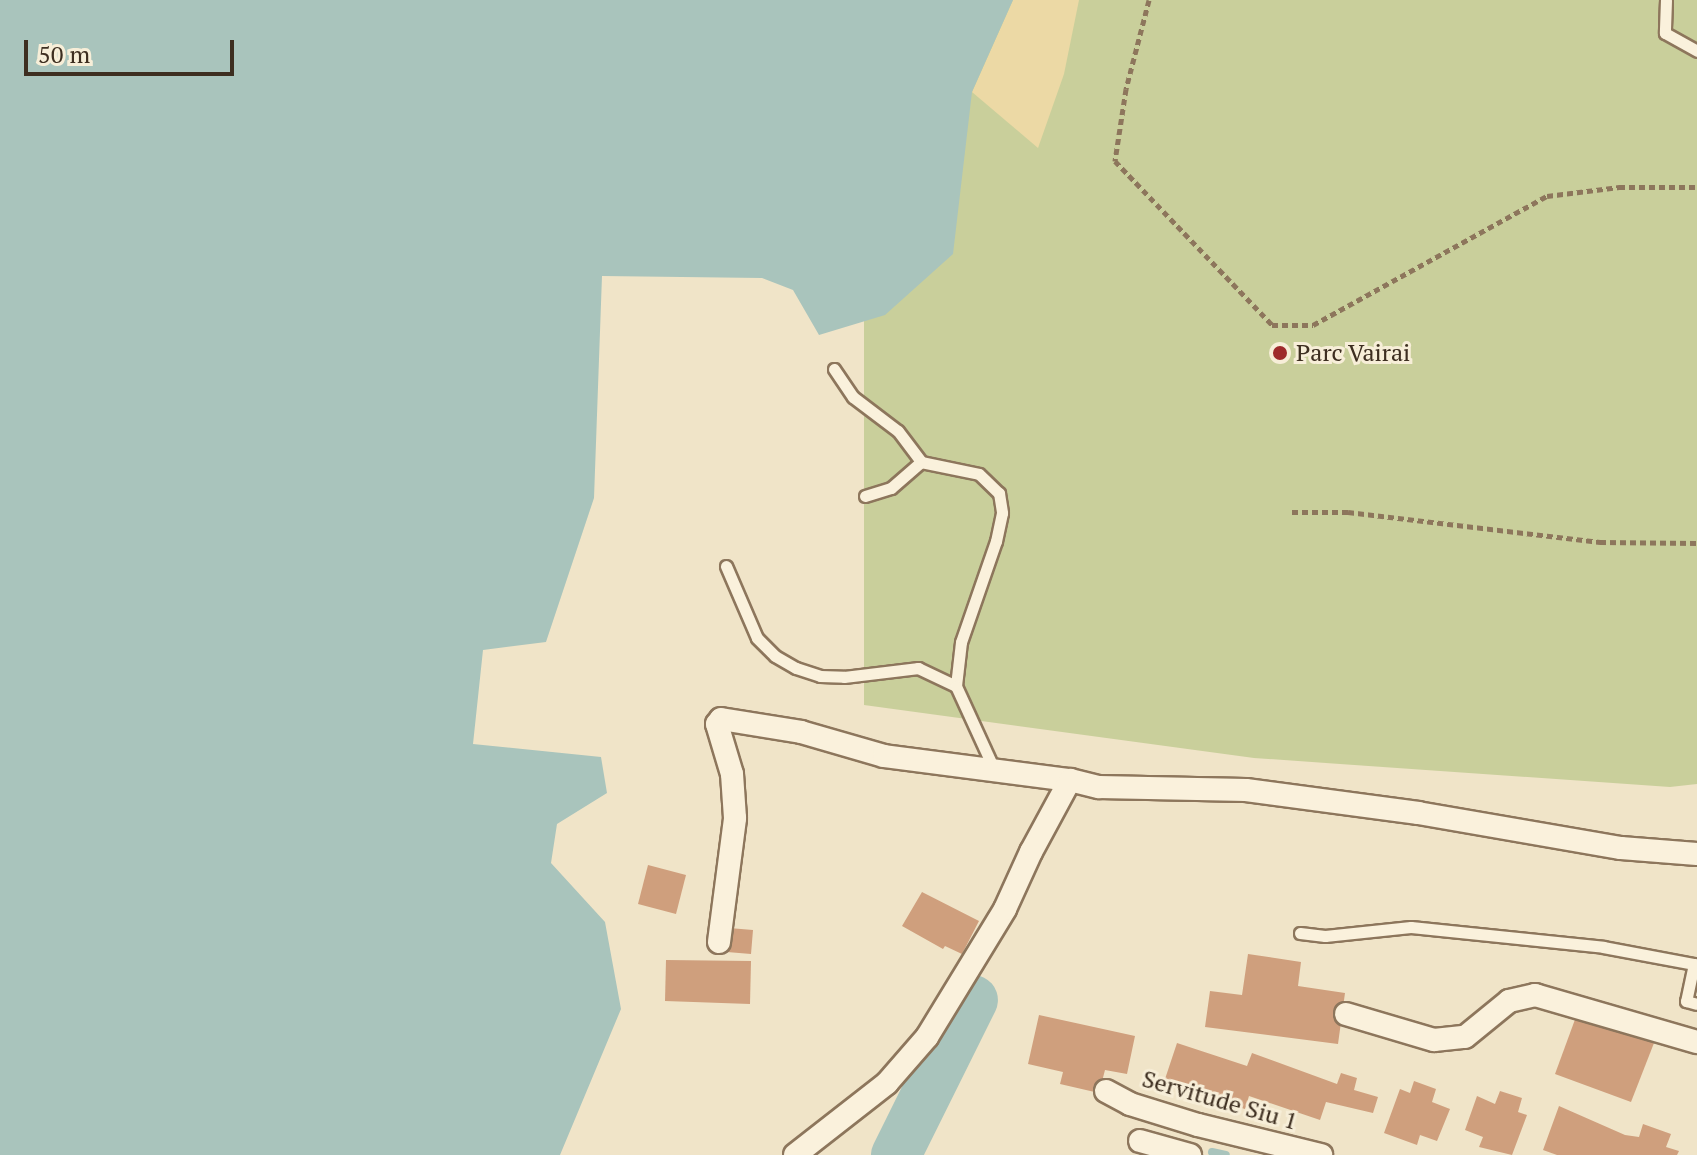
<!DOCTYPE html>
<style>
body{margin:0}
#map{position:relative;width:1697px;height:1155px;overflow:hidden;background:#f0e4c8;font-family:"PT Serif",serif}
div>[style]{position:absolute}
[style*='--x']{left:calc(var(--x)*1px);top:calc(var(--y)*1px);width:calc(var(--w)*1px);rotate:calc(var(--a)*1deg)}
.green>*{inset:0;background:#c9cf9b}
.sand>*{inset:0;background:#ecd9a5}
.water>*{inset:0;background:#a9c4bc}
.stream>*{height:8px;margin:-4px;padding:0 4px;transform-origin:4px;border-radius:4px;background:#a9c4bc}
.river>*{height:50px;margin:-25px;padding:0 25px;transform-origin:25px;border-radius:25px;background:#a9c4bc}
.building>*{inset:0;background:#cf9f7d}
.path>*{height:5px;margin-top:-2.5px;transform-origin:0;background:repeating-linear-gradient(90deg,#8d765c 0 6px,transparent 0 10px)}
.roads{filter:drop-shadow(2px 0 #8d765c) drop-shadow(-2px 0 #8d765c) drop-shadow(0 2px #8d765c) drop-shadow(0 -2px #8d765c)}
.lane>*{height:11px;margin:-5.5px;padding:0 5.5px;transform-origin:5.5px;border-radius:5.5px;background:#faf1dc}
.street>*{height:22px;margin:-11px;padding:0 11px;transform-origin:11px;border-radius:11px;background:#faf1dc}
.dots>*{width:22px;height:22px;translate:-50% -50%;box-sizing:border-box;border:4px solid #f7eed8;border-radius:50%}
span{translate:-50% -50%;white-space:nowrap;text-align:center;line-height:1.15;-webkit-text-stroke:6px #f7eed8;paint-order:stroke}
.poi-label{font-size:24px;color:#3d2e20}
.left{translate:0 -50%;text-align:left}
.street-label{font-size:24px;color:#3d2e20}
.scale{position:absolute;left:24px;top:40px;width:210px;height:36px;box-sizing:border-box;border:4px solid #3d2e20;border-top:0;padding-left:10px;font-size:24px;line-height:28px;white-space:nowrap;color:#3d2e20;-webkit-text-stroke:6px #f7eed8;paint-order:stroke}
</style>
<div id="map">
<div class="green">
<i style="clip-path:polygon(864px 0,1697px 0,1697px 784px,1670px 787px,1254px 758px,864px 705px)"></i>
</div>
<div class="sand">
<i style="clip-path:polygon(1013px 0,1079px 0,1064px 74px,1038px 148px,972px 92px)"></i>
</div>
<div class="water">
<i style="clip-path:polygon(0 0,1013px 0,972px 92px,953px 254px,885px 315px,819px 335px,793px 290px,762px 278px,602px 276px,594px 498px,546px 642px,483px 650px,473px 744px,601px 757px,607px 793px,557px 824px,551px 863px,605px 922px,621px 1009px,560px 1155px,0 1155px)"></i>
</div>
<div class="stream">
<i style="--x:1212;--y:1152;--w:14;--a:12"></i>
</div>
<div class="river">
<i style="--x:896;--y:1155;--w:173;--a:-63.6"></i>
</div>
<div class="building">
<i style="clip-path:polygon(648px 865px,686px 875px,676px 914px,638px 904px)"></i>
<i style="clip-path:polygon(922px 892px,979px 921px,962px 954px,945px 946px,943px 949px,902px 926px)"></i>
<i style="clip-path:polygon(729px 928px,753px 930px,751px 954px,727px 952px)"></i>
<i style="clip-path:polygon(1248px 954px,1301px 962px,1298px 986px,1345px 993px,1338px 1044px,1205px 1027px,1210px 991px,1242px 995px)"></i>
<i style="clip-path:polygon(666px 960px,751px 961px,750px 1004px,665px 1001px)"></i>
<i style="clip-path:polygon(1577px 1014px,1654px 1043px,1631px 1102px,1555px 1074px)"></i>
<i style="clip-path:polygon(1039px 1015px,1135px 1036px,1127px 1074px,1105px 1070px,1099px 1093px,1060px 1084px,1063px 1072px,1028px 1064px)"></i>
<i style="clip-path:polygon(1177px 1043px,1247px 1066px,1252px 1053px,1337px 1084px,1341px 1073px,1357px 1078px,1354px 1090px,1378px 1097px,1373px 1113px,1326px 1102px,1320px 1120px,1249px 1096px,1245px 1109px,1192px 1093px,1164px 1082px)"></i>
<i style="clip-path:polygon(1414px 1081px,1436px 1089px,1432px 1102px,1450px 1109px,1437px 1141px,1420px 1135px,1417px 1145px,1384px 1133px,1400px 1089px,1410px 1093px)"></i>
<i style="clip-path:polygon(1500px 1091px,1522px 1098px,1518px 1112px,1527px 1115px,1512px 1155px,1479px 1147px,1483px 1137px,1465px 1130px,1477px 1096px,1495px 1104px)"></i>
<i style="clip-path:polygon(1559px 1106px,1625px 1135px,1639px 1137px,1643px 1124px,1671px 1134px,1666px 1147px,1679px 1151px,1677px 1155px,1557px 1155px,1543px 1150px)"></i>
</div>
<div class="path">
<i style="--x:1149;--y:0;--w:92;--a:104.5"></i>
<i style="--x:1126;--y:89;--w:73;--a:98.7"></i>
<i style="--x:1115;--y:161;--w:227;--a:46.2"></i>
<i style="--x:1272;--y:325;--w:41;--a:0"></i>
<i style="--x:1313;--y:325;--w:267;--a:-28.9"></i>
<i style="--x:1547;--y:196;--w:73;--a:-7.1"></i>
<i style="--x:1619;--y:187;--w:78;--a:0"></i>
<i style="--x:1292;--y:512;--w:56;--a:0"></i>
<i style="--x:1348;--y:512;--w:254;--a:6.8"></i>
<i style="--x:1600;--y:542;--w:97;--a:0.6"></i>
</div>
<div class="roads">
<div class="lane">
<i style="--x:1666;--y:0;--w:33;--a:92"></i>
<i style="--x:1665;--y:33;--w:37;--a:29"></i>
<i style="--x:834;--y:369;--w:34;--a:56"></i>
<i style="--x:853;--y:397;--w:56;--a:37.1"></i>
<i style="--x:898;--y:431;--w:39;--a:53"></i>
<i style="--x:865;--y:496;--w:27;--a:-17"></i>
<i style="--x:891;--y:488;--w:40;--a:-41"></i>
<i style="--x:921;--y:462;--w:59;--a:11.7"></i>
<i style="--x:979;--y:474;--w:28;--a:44"></i>
<i style="--x:999;--y:493;--w:20;--a:81"></i>
<i style="--x:1002;--y:513;--w:29;--a:102"></i>
<i style="--x:996;--y:541;--w:107;--a:109.1"></i>
<i style="--x:961;--y:642;--w:44;--a:96.5"></i>
<i style="--x:726;--y:566;--w:78;--a:66.7"></i>
<i style="--x:757;--y:638;--w:25;--a:45"></i>
<i style="--x:775;--y:656;--w:24;--a:30"></i>
<i style="--x:796;--y:668;--w:25;--a:18"></i>
<i style="--x:820;--y:676;--w:24;--a:2"></i>
<i style="--x:844;--y:677;--w:75;--a:-6.9"></i>
<i style="--x:918;--y:668;--w:42;--a:25.3"></i>
<i style="--x:956;--y:686;--w:91;--a:65.4"></i>
<i style="--x:1300;--y:933;--w:25;--a:7"></i>
<i style="--x:1325;--y:936;--w:86;--a:-6"></i>
<i style="--x:1411;--y:927;--w:193;--a:5.9"></i>
<i style="--x:1603;--y:947;--w:93;--a:10.6"></i>
<i style="--x:1694;--y:964;--w:38;--a:102"></i>
<i style="--x:1686;--y:1001;--w:11;--a:15"></i>
</div>
<div class="street">
<i style="--x:719;--y:942;--w:125;--a:-82.6"></i>
<i style="--x:735;--y:818;--w:44;--a:-93.9"></i>
<i style="--x:732;--y:774;--w:52;--a:-106.7"></i>
<i style="--x:717;--y:724;--w:6;--a:-51"></i>
<i style="--x:721;--y:719;--w:81;--a:9.2"></i>
<i style="--x:801;--y:732;--w:86;--a:16.1"></i>
<i style="--x:884;--y:756;--w:188;--a:7.4"></i>
<i style="--x:1346;--y:1014;--w:92;--a:16.5"></i>
<i style="--x:1434;--y:1040;--w:31;--a:-6"></i>
<i style="--x:1465;--y:1037;--w:57;--a:-39.3"></i>
<i style="--x:1509;--y:1001;--w:27;--a:-13"></i>
<i style="--x:1535;--y:995;--w:169;--a:16.2"></i>
<i style="--x:1106;--y:1091;--w:27;--a:28"></i>
<i style="--x:1130;--y:1104;--w:71;--a:17.2"></i>
<i style="--x:1198;--y:1125;--w:127;--a:13.7"></i>
<i style="--x:1140;--y:1141;--w:52;--a:15.6"></i>
<i style="--x:795;--y:1155;--w:117;--a:-38"></i>
<i style="--x:887;--y:1083;--w:61;--a:-49"></i>
<i style="--x:927;--y:1037;--w:150;--a:-58.6"></i>
<i style="--x:1005;--y:909;--w:63;--a:-65.5"></i>
<i style="--x:1031;--y:852;--w:82;--a:-61.6"></i>
<i style="--x:1070;--y:780;--w:30;--a:14"></i>
<i style="--x:1099;--y:787;--w:147;--a:1.2"></i>
<i style="--x:1246;--y:790;--w:174;--a:7.6"></i>
<i style="--x:1418;--y:813;--w:206;--a:9.8"></i>
<i style="--x:1621;--y:848;--w:76;--a:4.5"></i>
</div>
</div>
<div class="dots">
<i style="left:1280px;top:353px;background:#9e2a2b"></i>
</div>
<div class="poi-label">
<span class="left" style="left:1296px;top:353px">Parc Vairai</span>
</div>
<div class="street-label">
<span style="left:1220px;top:1100px;rotate:16deg">Servitude Siu 1</span>
</div>
<div class="scale">50 m</div>
</div>
